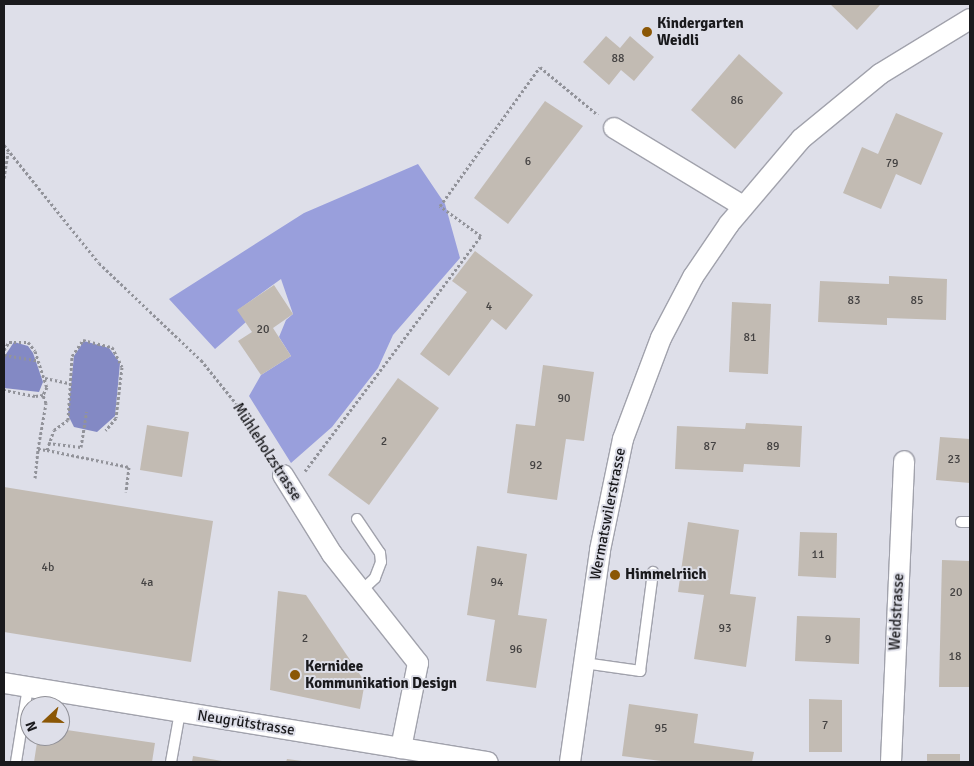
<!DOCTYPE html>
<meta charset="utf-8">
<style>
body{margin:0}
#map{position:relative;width:974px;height:766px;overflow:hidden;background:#dedfe9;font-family:Signika,sans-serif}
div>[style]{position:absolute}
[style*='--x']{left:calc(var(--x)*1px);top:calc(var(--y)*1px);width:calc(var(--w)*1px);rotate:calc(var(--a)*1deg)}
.forest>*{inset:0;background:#999fdc}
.water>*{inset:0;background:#8389c4}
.building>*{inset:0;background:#c2bbb3}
.path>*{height:3px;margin-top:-1.5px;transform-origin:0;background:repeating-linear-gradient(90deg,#92939a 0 2.5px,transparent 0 5px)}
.roads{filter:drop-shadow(1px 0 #a1a2ac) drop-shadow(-1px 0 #a1a2ac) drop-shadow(0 1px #a1a2ac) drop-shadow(0 -1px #a1a2ac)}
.lane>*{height:10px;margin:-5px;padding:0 5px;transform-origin:5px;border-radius:5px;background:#fff}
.street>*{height:20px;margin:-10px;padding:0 10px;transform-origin:10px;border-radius:10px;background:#fff}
.dots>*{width:14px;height:14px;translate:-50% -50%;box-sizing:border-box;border:2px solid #dedfe9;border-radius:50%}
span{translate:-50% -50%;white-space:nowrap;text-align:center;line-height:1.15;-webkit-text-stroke:4px #dedfe9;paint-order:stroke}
.number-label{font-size:12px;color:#444242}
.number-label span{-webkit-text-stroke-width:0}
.poi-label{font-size:15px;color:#1a1a1d;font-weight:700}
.left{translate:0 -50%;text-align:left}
.street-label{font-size:15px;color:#1a1a1d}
.frame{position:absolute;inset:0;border:5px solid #1a1a1d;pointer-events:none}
.north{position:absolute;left:20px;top:696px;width:50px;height:50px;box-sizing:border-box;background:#dedfe9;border:1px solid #909097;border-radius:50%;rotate:249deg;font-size:14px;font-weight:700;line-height:20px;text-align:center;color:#1a1a1d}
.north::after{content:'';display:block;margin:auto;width:18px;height:22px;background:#8b5705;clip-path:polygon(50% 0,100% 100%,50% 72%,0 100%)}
</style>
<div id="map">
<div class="forest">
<i style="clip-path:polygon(418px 164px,445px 204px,460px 258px,393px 335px,378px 368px,332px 427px,291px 463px,249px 396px,261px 375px,291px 356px,279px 337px,286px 320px,293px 314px,281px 279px,238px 310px,246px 322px,215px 349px,169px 299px,304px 213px)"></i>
</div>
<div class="water">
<i style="clip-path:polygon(84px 341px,109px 348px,120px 363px,115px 416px,97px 432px,74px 427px,68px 415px,74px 356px)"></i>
<i style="clip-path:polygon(14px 342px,28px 346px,33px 353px,43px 382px,39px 392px,4px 388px,4px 357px)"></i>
</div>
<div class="building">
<i style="clip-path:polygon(830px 4px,881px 4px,857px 30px)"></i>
<i style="clip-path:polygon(606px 36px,620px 48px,630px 36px,654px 57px,634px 81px,621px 70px,609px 85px,583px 62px)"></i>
<i style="clip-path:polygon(739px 54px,783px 93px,735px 149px,691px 110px)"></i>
<i style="clip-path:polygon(545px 101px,583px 126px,508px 224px,474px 198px)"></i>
<i style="clip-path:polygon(896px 113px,943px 133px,921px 185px,896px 174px,881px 209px,843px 193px,862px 147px,878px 154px)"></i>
<i style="clip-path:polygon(475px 251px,533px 295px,506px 330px,492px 319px,449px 376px,420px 354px,467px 292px,452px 281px)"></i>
<i style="clip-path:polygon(889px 276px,947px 279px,946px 320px,887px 318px,887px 325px,818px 322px,820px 281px,889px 284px)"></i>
<i style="clip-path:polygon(274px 285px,293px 314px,273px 328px,291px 356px,261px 375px,238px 341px,252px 332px,237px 310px)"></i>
<i style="clip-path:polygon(732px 302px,771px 304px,768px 374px,729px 372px)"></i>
<i style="clip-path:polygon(543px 365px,594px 372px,584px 441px,566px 439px,557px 500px,507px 493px,516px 424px,535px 426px)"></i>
<i style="clip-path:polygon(398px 378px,439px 408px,369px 505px,328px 475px)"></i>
<i style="clip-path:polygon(746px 423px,802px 426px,800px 467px,744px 464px,743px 472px,675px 469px,677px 426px,745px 429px)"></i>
<i style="clip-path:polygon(147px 425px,189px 432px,182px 477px,140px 470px)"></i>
<i style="clip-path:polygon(940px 437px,970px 439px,970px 483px,936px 480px)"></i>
<i style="clip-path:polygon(4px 487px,213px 521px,191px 662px,4px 632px)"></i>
<i style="clip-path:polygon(688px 522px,739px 530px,730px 594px,756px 597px,746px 667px,694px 659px,704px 595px,678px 592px)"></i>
<i style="clip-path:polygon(800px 532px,837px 533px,836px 578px,798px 576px)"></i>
<i style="clip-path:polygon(477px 546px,527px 554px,518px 615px,547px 619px,536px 688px,486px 681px,495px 620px,467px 615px)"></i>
<i style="clip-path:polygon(942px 560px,970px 561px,970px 687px,939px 687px)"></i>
<i style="clip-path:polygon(278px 591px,306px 595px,365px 682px,360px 709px,270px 690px)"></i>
<i style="clip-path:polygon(797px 616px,860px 618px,859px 664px,795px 661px)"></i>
<i style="clip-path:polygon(809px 699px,842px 700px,842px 752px,809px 752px)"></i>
<i style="clip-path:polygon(629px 704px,698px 714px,694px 743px,754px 752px,752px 762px,669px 762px,622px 756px)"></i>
<i style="clip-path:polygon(60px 729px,155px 743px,152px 762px,34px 762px,38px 736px,60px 736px)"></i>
<i style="clip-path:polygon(927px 754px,960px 754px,960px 762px,927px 762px)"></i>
<i style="clip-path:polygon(193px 756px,222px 761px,222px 762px,192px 762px)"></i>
<i style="clip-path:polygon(287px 759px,302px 761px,301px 762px,286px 762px)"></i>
</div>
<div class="path">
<i style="--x:4;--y:145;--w:151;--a:51.2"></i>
<i style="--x:99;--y:263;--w:141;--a:43.6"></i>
<i style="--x:201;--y:360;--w:73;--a:51.1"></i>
<i style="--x:247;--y:417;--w:48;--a:57"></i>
<i style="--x:4;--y:178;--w:26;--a:-81"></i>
<i style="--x:4;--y:350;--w:9;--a:-58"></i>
<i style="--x:9;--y:342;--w:19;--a:0"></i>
<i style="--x:28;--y:342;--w:11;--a:52"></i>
<i style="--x:35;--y:351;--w:38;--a:72"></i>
<i style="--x:47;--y:387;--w:9;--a:117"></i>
<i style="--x:43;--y:395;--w:8;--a:173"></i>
<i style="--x:35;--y:396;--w:32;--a:-169"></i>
<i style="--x:4;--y:355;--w:33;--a:9"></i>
<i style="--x:45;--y:378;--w:24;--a:12"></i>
<i style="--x:48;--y:443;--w:33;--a:7"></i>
<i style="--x:81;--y:447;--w:36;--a:-81"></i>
<i style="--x:38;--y:449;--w:47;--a:-80.1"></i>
<i style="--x:46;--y:403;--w:9;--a:-111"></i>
<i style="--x:47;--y:450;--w:84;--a:11.7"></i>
<i style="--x:129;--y:467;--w:25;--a:97"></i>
<i style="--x:305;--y:471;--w:294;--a:-53.2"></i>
<i style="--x:481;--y:236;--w:51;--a:-143.8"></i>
<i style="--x:440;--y:206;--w:171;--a:-54.3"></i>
<i style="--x:540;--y:67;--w:75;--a:39.6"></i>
<i style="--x:35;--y:478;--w:29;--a:-84"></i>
<i style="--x:38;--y:449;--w:9;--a:6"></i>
<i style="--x:47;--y:450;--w:21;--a:-71"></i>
<i style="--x:54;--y:430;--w:17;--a:-36"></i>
<i style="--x:68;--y:420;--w:64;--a:-86.4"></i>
<i style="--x:72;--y:356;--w:19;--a:-55"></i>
<i style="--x:83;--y:340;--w:30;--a:14"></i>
<i style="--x:112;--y:347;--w:22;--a:63"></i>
<i style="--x:122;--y:367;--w:51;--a:96.7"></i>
<i style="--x:116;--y:418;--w:16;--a:130"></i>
</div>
<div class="roads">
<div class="lane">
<i style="--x:357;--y:519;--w:41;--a:55.9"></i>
<i style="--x:380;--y:553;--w:9;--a:84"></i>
<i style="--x:381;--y:562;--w:17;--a:111"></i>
<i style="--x:375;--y:578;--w:21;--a:137"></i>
<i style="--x:961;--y:522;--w:9;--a:0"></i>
<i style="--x:584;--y:663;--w:57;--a:8.1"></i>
<i style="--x:640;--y:671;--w:100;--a:-82.5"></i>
<i style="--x:16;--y:762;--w:76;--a:-80.9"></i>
<i style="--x:171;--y:762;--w:51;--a:-79.8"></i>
</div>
<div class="street">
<i style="--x:614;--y:128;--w:151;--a:31.2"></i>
<i style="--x:283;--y:475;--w:93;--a:58.2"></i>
<i style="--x:332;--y:554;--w:139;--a:51.7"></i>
<i style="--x:418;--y:663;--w:87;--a:101.3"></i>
<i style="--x:4;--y:683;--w:490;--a:9.3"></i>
<i style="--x:570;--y:762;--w:214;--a:-81.9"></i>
<i style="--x:600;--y:550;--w:113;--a:-78.3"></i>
<i style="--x:623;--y:439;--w:108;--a:-69.4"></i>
<i style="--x:661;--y:338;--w:69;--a:-62.3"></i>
<i style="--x:693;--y:277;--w:64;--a:-55.8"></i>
<i style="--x:729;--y:224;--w:111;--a:-49.7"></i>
<i style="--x:801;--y:139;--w:102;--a:-39.4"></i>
<i style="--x:880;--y:74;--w:105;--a:-31.4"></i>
<i style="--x:891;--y:762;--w:301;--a:-87.5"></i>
</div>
</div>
<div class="dots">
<i style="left:647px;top:32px;background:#8b5705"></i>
<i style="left:615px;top:575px;background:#8b5705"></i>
<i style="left:295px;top:675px;background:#8b5705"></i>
</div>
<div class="number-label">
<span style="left:618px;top:59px">88</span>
<span style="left:737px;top:101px">86</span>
<span style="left:528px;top:162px">6</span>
<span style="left:892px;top:164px">79</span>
<span style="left:854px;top:301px">83</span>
<span style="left:917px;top:301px">85</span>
<span style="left:489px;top:307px">4</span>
<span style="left:263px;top:330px">20</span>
<span style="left:750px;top:338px">81</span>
<span style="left:564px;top:399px">90</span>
<span style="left:384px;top:442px">2</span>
<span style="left:710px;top:447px">87</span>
<span style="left:773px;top:447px">89</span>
<span style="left:954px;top:460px">23</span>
<span style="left:536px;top:466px">92</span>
<span style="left:818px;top:555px">11</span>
<span style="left:48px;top:568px">4b</span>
<span style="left:147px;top:583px">4a</span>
<span style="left:497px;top:583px">94</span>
<span style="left:956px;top:593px">20</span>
<span style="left:725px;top:629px">93</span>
<span style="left:305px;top:639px">2</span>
<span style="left:828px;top:640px">9</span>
<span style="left:516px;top:650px">96</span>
<span style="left:955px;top:657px">18</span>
<span style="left:825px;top:726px">7</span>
<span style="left:661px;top:729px">95</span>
</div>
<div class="poi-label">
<span class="left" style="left:657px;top:32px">Kindergarten<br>Weidli</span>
<span class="left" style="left:625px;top:575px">Himmelriich</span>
<span class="left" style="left:305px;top:675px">Kernidee<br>Kommunikation Design</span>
</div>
<div class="street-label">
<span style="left:267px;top:452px;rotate:57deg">Mühleholzstrasse</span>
<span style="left:608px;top:514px;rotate:-79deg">Wermatswilerstrasse</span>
<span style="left:897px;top:612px;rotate:-87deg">Weidstrasse</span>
<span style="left:246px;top:723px;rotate:9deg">Neugrütstrasse</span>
</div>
<div class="frame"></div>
<div class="north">N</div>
</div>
